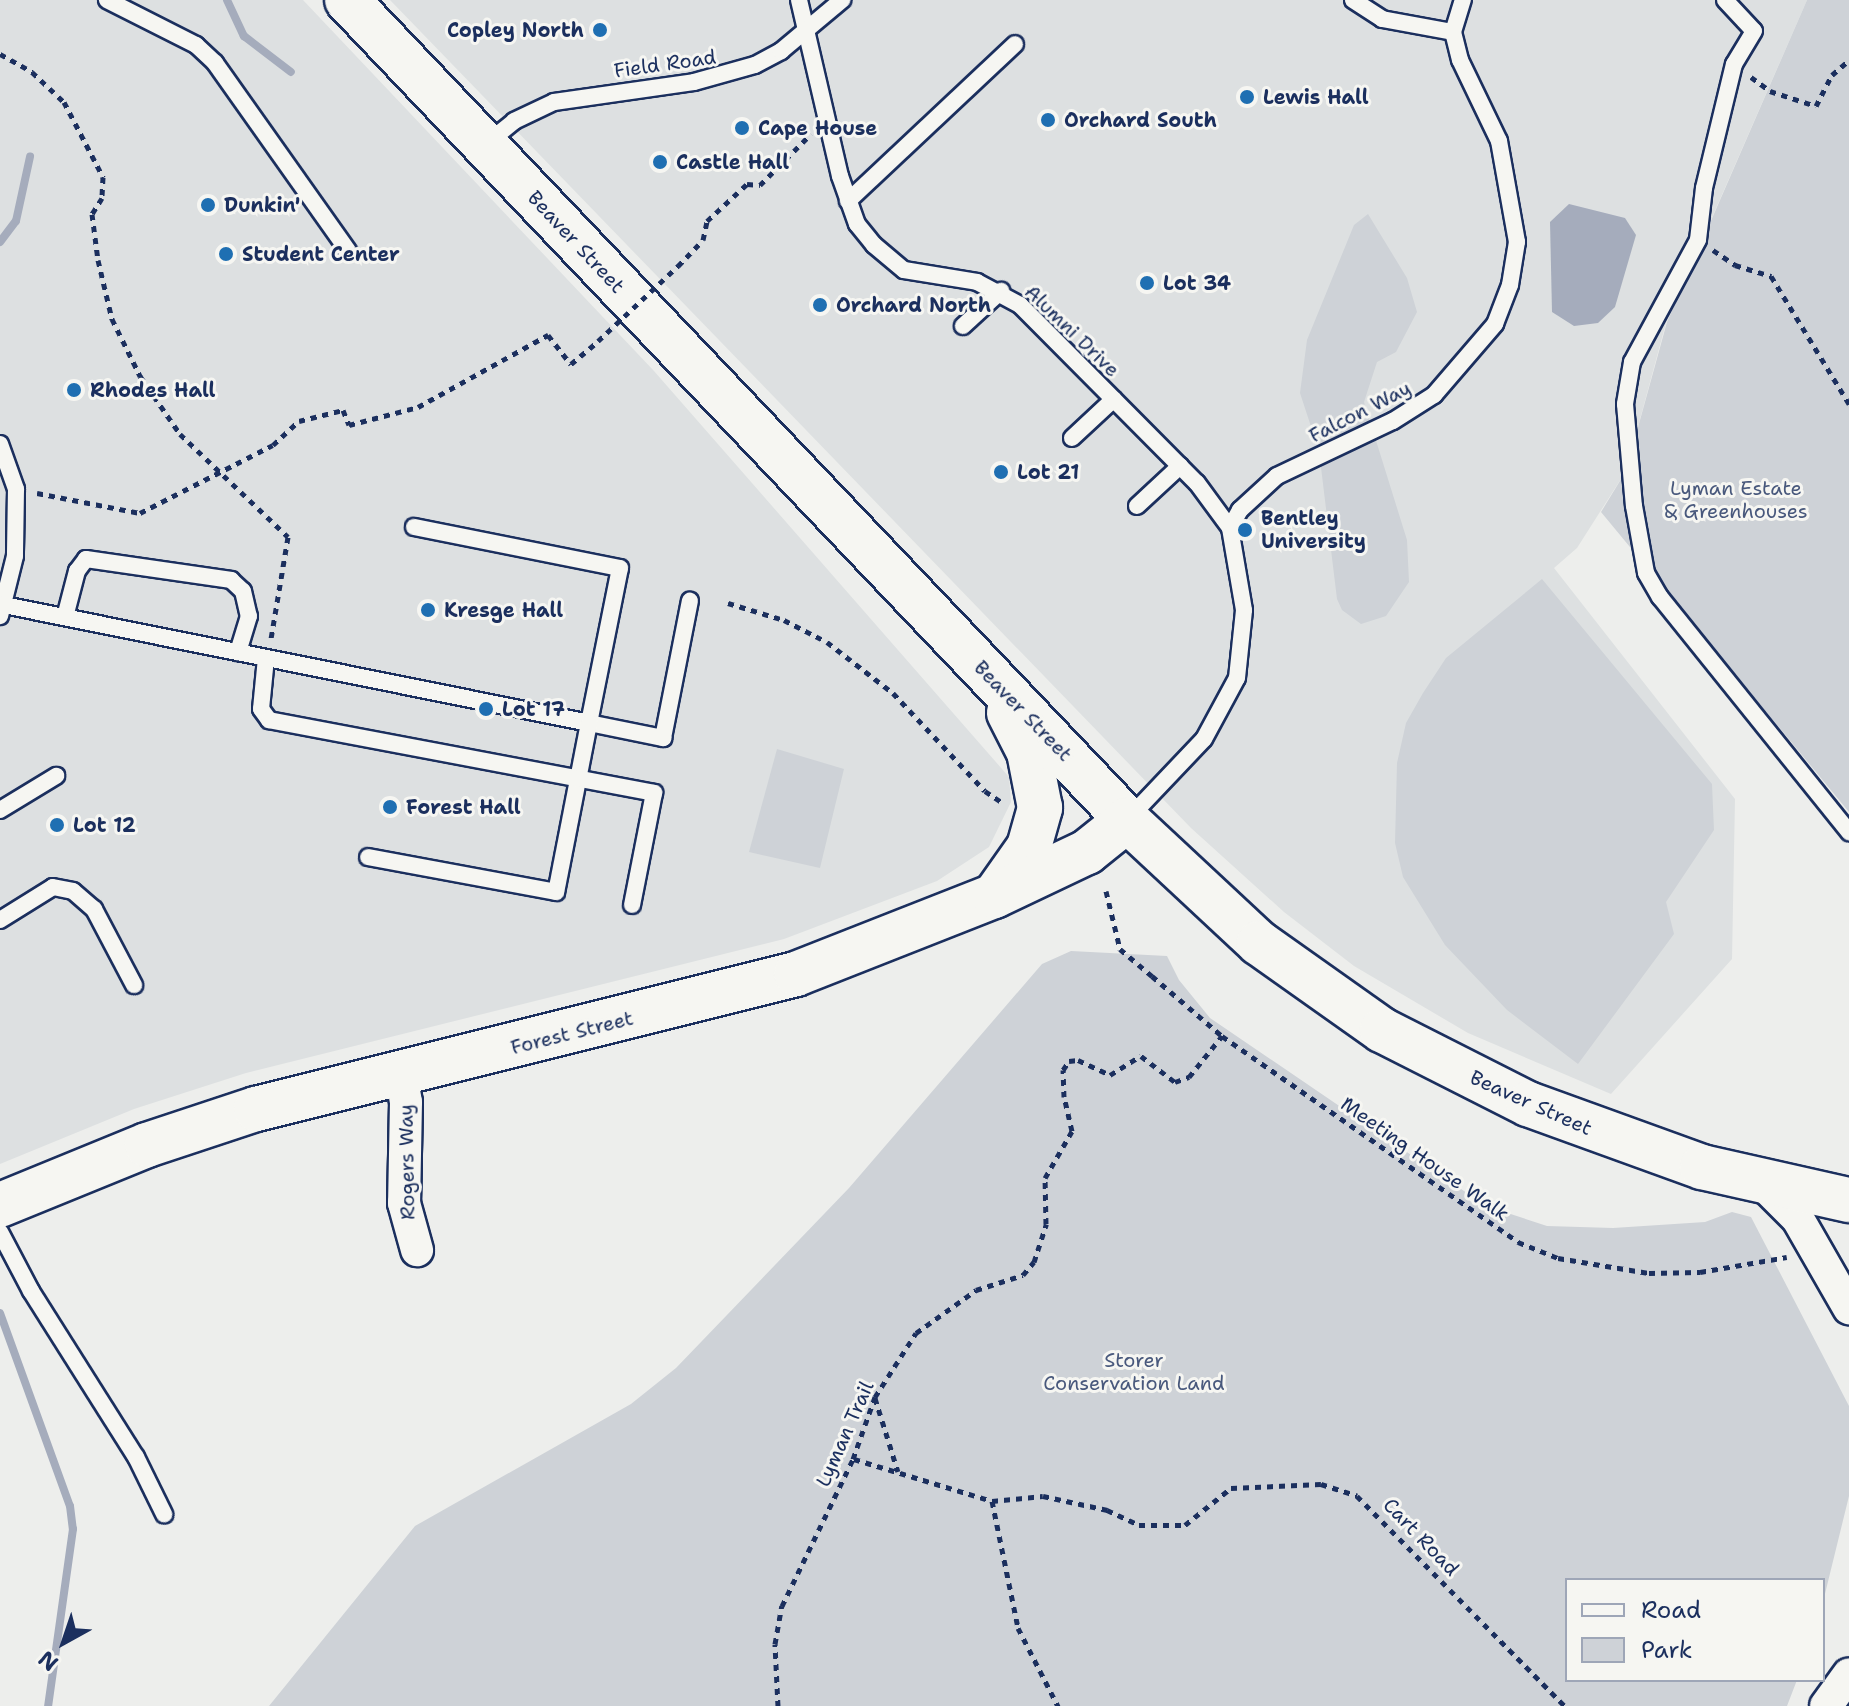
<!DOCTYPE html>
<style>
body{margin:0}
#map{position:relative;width:1849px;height:1706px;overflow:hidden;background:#edeeec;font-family:"Shantell Sans",sans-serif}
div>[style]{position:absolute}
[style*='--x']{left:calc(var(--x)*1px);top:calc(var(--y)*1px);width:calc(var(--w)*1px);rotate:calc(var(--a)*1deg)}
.built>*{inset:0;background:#dde0e1}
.green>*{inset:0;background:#ced2d7}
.water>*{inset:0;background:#a5acbc}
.stream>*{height:8px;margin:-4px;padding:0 4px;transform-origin:4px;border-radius:4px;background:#a5acbc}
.path>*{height:5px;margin-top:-2.5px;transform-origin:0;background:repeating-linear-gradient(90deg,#1b2f5e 0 6px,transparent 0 12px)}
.roads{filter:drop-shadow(2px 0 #1b2f5e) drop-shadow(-2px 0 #1b2f5e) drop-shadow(0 2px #1b2f5e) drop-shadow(0 -2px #1b2f5e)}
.lane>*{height:16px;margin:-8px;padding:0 8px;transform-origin:8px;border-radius:8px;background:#f6f6f2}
.street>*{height:32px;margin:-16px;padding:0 16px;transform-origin:16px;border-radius:16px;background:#f6f6f2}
.secondary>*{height:44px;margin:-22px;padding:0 22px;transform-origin:22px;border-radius:22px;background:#f6f6f2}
.path-bridge>*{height:5px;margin-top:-2.5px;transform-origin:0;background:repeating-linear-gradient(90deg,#1b2f5e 0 6px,transparent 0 12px)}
.dots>*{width:22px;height:22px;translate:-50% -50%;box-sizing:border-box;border:4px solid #f6f6f2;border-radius:50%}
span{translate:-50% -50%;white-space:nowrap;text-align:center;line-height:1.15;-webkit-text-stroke:6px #f6f6f2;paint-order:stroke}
.poi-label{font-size:20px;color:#1b2f5e;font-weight:700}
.right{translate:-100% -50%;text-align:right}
.left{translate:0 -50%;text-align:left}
.street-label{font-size:20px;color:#1b2f5e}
.park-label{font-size:20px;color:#48587c}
.legend{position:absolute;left:1565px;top:1578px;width:260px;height:104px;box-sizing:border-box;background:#f6f6f2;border:2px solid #9ea6b7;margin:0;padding:10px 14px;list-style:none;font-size:24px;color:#1b2f5e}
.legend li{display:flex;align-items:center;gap:16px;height:40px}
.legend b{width:40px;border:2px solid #9ea6b7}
.north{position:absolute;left:24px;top:1602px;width:80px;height:80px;-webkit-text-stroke:6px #f6f6f2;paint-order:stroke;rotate:220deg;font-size:22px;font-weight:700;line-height:32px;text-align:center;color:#1b2f5e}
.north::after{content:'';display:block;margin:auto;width:28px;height:36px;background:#1b2f5e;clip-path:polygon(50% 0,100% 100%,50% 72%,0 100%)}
</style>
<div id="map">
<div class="built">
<i style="clip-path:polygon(0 0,303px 0,654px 371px,1009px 777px,1011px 802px,989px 847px,937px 881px,784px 939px,246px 1073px,134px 1109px,0 1164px)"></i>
<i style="clip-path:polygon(390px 0,1807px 0,1666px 323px,1626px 471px,1577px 548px,1554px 568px,1735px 799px,1732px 959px,1611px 1094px,1468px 1033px,1354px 966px,1284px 912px,1191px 828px)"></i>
</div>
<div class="green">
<i style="clip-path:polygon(1807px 0,1849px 0,1849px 812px,1601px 512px,1626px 471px,1667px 322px)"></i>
<i style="clip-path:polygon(1368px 214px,1407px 278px,1417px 312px,1396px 352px,1377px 362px,1364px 402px,1407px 540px,1409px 582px,1386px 616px,1361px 624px,1342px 610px,1337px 599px,1319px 451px,1300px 393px,1307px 340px,1354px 225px)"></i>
<i style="clip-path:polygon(1542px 579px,1712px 784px,1714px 830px,1666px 902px,1674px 934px,1578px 1064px,1507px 1010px,1445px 945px,1403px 877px,1395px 843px,1397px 763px,1406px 723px,1423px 693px,1446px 658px)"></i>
<i style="clip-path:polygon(777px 749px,844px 769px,820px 868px,749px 852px)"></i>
<i style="clip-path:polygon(1071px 951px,1167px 956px,1179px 980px,1210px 1018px,1486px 1206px,1547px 1226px,1613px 1228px,1705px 1222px,1732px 1212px,1751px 1217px,1849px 1406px,1849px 1496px,1823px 1602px,1823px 1580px,1567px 1580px,1567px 1680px,1797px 1680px,1787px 1706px,269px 1706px,415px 1526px,631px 1404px,676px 1368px,849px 1188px,1042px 964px)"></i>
</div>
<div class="water">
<i style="clip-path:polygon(1569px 204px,1625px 218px,1636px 235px,1615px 307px,1598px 323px,1574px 326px,1552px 312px,1550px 222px)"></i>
</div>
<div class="stream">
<i style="--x:227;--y:0;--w:40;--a:65"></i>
<i style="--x:244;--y:36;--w:59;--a:37.5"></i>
<i style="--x:0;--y:242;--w:26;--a:-53"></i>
<i style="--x:16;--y:221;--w:66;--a:-77.7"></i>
<i style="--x:0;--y:1313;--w:205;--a:70.1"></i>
<i style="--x:70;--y:1506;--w:23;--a:83"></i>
<i style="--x:73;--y:1529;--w:179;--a:98"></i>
</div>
<div class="path">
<i style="--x:0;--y:54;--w:37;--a:29"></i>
<i style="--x:32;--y:72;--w:44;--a:43.2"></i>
<i style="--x:64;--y:102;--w:85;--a:62.5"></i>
<i style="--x:103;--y:177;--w:21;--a:93"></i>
<i style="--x:102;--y:198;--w:19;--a:122"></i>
<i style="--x:92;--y:214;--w:46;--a:82.6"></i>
<i style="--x:98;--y:260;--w:61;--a:76.7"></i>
<i style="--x:112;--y:319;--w:64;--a:63.8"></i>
<i style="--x:140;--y:376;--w:70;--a:55.4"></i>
<i style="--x:180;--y:434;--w:149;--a:43.6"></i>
<i style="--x:288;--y:537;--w:103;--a:99.5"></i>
<i style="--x:1751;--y:77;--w:24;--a:36"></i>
<i style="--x:1770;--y:91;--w:48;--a:18.1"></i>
<i style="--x:1816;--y:106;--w:35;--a:-63"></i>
<i style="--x:1832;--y:75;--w:23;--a:-41"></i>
<i style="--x:1713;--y:250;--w:27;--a:34"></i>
<i style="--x:1735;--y:265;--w:38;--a:17"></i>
<i style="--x:1771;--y:276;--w:150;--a:58.6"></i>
<i style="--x:678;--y:266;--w:36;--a:-46"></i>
<i style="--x:703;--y:240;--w:19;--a:-78"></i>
<i style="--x:707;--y:221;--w:54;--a:-42.8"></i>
<i style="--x:747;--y:184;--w:13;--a:4"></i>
<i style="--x:760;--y:185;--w:72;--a:-45"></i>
<i style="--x:37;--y:493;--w:105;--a:11"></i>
<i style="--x:140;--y:513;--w:149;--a:-27.1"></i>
<i style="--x:273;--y:445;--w:35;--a:-43"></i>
<i style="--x:299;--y:421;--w:45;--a:-14"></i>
<i style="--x:343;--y:410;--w:16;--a:68"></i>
<i style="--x:349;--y:425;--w:71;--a:-14.6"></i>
<i style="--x:418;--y:407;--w:149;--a:-29"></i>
<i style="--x:548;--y:335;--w:37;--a:52"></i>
<i style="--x:571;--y:364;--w:35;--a:-40"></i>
<i style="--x:728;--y:603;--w:59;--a:16.9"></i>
<i style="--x:784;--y:620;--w:48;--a:27.1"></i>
<i style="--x:827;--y:642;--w:83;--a:37.7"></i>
<i style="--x:893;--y:693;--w:134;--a:46.8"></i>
<i style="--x:985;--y:791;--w:22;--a:34"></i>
<i style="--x:1106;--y:891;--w:60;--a:76.4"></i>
<i style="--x:1120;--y:949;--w:42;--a:40.2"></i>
<i style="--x:1152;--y:976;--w:92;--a:40.6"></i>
<i style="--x:1222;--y:1036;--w:361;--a:34.8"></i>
<i style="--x:1518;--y:1242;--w:43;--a:21.8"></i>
<i style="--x:1558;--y:1258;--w:92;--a:9.4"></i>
<i style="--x:1649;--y:1273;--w:51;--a:-1.1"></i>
<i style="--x:1700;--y:1272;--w:88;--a:-9.8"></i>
<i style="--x:875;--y:1398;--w:77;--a:72.7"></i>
<i style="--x:854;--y:1459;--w:144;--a:16.9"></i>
<i style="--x:992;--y:1501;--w:51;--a:-5.6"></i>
<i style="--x:1043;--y:1496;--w:66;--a:12.3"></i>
<i style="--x:1107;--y:1510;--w:35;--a:25"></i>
<i style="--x:1139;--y:1525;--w:46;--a:0"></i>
<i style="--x:1185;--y:1525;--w:59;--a:-38.8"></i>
<i style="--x:1231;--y:1488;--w:90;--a:-2.5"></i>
<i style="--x:1321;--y:1484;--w:38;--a:18"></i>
<i style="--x:1357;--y:1496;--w:296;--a:45.3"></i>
<i style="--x:992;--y:1501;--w:130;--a:78.4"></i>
<i style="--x:1018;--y:1628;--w:88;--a:62.9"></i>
<i style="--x:778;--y:1706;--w:62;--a:-92.8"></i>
<i style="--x:775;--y:1644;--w:39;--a:-80"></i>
<i style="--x:782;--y:1606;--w:163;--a:-64.2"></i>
<i style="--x:853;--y:1459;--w:66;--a:-70.5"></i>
<i style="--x:875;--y:1397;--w:76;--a:-57.4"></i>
<i style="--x:916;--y:1333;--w:74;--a:-35.6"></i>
<i style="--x:976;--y:1290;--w:49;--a:-17.7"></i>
<i style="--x:1023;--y:1275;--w:17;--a:-50"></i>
<i style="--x:1034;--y:1262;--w:40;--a:-72"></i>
<i style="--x:1046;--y:1224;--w:46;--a:-91.2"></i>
<i style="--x:1045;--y:1178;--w:54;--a:-60.1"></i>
<i style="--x:1072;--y:1131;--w:35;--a:-103"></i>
<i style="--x:1064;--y:1097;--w:27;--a:-92"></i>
<i style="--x:1063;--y:1070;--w:11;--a:-56"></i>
<i style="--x:1069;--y:1061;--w:9;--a:-6"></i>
<i style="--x:1078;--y:1060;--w:35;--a:25"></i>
<i style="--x:1110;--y:1075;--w:36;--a:-32"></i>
<i style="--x:1141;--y:1056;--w:43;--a:37.4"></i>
<i style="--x:1175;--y:1082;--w:15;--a:-20"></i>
<i style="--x:1189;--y:1077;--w:53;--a:-51.2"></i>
</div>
<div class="roads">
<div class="lane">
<i style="--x:107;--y:0;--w:100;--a:26.8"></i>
<i style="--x:196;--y:45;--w:26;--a:43"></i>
<i style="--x:215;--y:63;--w:230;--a:54.7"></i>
<i style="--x:799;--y:0;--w:181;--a:76.9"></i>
<i style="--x:840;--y:176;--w:51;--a:70.5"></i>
<i style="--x:857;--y:224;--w:27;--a:51"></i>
<i style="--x:874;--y:245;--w:39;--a:40"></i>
<i style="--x:904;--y:270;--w:74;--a:9.3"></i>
<i style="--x:977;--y:282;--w:49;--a:28.1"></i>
<i style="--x:1020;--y:305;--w:251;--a:45.2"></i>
<i style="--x:1197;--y:483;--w:56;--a:53.7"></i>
<i style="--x:1353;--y:0;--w:35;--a:33"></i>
<i style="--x:1382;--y:19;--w:72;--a:10.4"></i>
<i style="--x:1725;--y:0;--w:42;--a:46.9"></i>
<i style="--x:1754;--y:31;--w:39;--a:121"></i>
<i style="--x:1734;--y:64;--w:128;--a:103.6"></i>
<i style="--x:1704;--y:188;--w:52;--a:96.6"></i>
<i style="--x:1698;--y:240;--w:139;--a:118.4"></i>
<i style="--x:1632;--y:362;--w:43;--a:99.5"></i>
<i style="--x:1625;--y:404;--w:102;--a:85"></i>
<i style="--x:1634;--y:506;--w:68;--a:79.8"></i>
<i style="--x:1646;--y:573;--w:28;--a:60"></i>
<i style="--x:1660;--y:597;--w:302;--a:51.2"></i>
<i style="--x:486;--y:144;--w:36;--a:-39"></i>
<i style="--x:514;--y:121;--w:44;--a:-25.4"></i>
<i style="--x:554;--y:102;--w:141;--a:-8.1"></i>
<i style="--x:694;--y:82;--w:63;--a:-15.6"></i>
<i style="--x:755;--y:65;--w:30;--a:-28"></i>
<i style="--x:781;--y:51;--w:80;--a:-39.9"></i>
<i style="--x:848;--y:201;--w:229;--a:-43.2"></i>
<i style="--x:963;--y:326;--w:52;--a:-42.6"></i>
<i style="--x:1072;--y:438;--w:57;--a:-42.9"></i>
<i style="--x:0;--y:444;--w:48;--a:70.4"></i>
<i style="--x:16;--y:489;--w:67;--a:90.9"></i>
<i style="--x:15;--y:556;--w:62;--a:104"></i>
<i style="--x:1137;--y:506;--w:59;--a:-42.9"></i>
<i style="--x:414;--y:527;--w:210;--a:11.3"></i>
<i style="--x:620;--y:568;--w:158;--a:101.3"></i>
<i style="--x:589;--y:723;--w:76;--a:11.5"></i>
<i style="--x:663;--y:738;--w:140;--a:-78.9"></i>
<i style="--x:4;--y:605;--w:597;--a:11.4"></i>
<i style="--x:589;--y:723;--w:172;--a:101"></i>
<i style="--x:556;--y:892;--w:191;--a:-169.5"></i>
<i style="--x:65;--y:617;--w:48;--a:-75.4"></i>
<i style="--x:77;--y:571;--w:15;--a:-53"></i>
<i style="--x:86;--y:559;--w:147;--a:8.2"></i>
<i style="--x:231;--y:580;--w:16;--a:43"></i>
<i style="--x:243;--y:591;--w:26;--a:77"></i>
<i style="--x:249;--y:616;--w:38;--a:107"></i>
<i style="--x:266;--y:658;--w:51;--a:95.6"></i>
<i style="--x:261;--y:709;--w:14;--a:54"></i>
<i style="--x:269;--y:720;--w:392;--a:10.7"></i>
<i style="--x:654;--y:793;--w:114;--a:101.1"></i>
<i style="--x:0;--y:810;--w:66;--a:-31.3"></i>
<i style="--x:1128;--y:819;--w:110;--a:-46.5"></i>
<i style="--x:1204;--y:739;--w:69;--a:-61.6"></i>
<i style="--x:1237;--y:678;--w:68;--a:-84.1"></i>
<i style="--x:1244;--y:610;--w:83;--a:-99.7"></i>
<i style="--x:1230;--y:528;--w:21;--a:-61"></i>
<i style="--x:1240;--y:510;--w:50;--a:-42.6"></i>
<i style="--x:1277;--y:476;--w:128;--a:-25.4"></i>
<i style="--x:1393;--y:421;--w:49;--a:-32.4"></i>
<i style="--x:1434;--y:395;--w:94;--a:-49.3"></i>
<i style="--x:1495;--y:324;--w:42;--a:-69"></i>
<i style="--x:1510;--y:285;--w:44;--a:-80.8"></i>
<i style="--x:1517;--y:242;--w:103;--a:-100.1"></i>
<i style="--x:1499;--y:141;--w:90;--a:-115.7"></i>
<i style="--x:1460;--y:60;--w:29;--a:-104"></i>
<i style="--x:1453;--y:32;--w:34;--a:-73"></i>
<i style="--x:0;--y:920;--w:62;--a:-31.9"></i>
<i style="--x:53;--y:887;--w:20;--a:11"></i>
<i style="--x:73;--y:891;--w:28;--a:41"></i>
<i style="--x:94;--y:909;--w:86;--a:62.2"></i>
<i style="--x:0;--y:1232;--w:67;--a:62.3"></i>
<i style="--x:31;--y:1291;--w:196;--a:57.7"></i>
<i style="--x:136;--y:1457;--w:64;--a:63.8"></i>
</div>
<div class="street">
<i style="--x:401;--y:1074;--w:28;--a:80"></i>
<i style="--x:406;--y:1102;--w:101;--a:91.1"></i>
<i style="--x:404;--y:1203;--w:49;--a:74.5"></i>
<i style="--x:1761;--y:1182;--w:52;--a:45"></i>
<i style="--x:1798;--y:1219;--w:103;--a:60.2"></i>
<i style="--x:1826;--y:1706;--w:39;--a:-54"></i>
</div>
<div class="secondary">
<i style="--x:347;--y:0;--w:1132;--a:46.43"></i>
<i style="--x:1127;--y:820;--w:180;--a:43"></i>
<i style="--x:1259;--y:943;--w:151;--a:35.3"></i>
<i style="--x:1382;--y:1030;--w:164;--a:26.9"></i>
<i style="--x:1528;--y:1104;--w:185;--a:19.9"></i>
<i style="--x:1702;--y:1167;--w:151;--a:12.7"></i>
<i style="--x:996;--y:894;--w:57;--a:-54.9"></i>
<i style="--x:1029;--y:847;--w:41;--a:-74.2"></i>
<i style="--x:1040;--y:808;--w:57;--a:-101.1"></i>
<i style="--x:1029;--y:752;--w:44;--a:-117.1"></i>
<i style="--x:0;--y:1205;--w:159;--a:-22.2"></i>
<i style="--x:147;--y:1145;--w:115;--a:-18.3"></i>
<i style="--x:256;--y:1109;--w:557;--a:-14.04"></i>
<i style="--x:796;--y:974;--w:213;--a:-21.5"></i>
<i style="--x:994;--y:896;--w:103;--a:-25.3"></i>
<i style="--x:1087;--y:852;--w:51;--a:-38.7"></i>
</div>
</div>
<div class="path-bridge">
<i style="--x:598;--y:341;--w:110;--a:-43.2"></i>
</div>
<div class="dots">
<i style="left:600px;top:30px;background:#1f6fb2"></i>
<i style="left:1247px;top:97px;background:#1f6fb2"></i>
<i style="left:1048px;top:120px;background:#1f6fb2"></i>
<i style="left:742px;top:128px;background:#1f6fb2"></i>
<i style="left:660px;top:162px;background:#1f6fb2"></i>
<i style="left:208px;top:205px;background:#1f6fb2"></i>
<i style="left:226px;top:254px;background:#1f6fb2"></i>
<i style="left:1147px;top:283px;background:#1f6fb2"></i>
<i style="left:820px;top:305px;background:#1f6fb2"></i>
<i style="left:74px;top:390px;background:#1f6fb2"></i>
<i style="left:1001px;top:472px;background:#1f6fb2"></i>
<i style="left:1245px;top:530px;background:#1f6fb2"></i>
<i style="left:428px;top:610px;background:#1f6fb2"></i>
<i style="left:486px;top:709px;background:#1f6fb2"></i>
<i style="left:390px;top:807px;background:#1f6fb2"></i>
<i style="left:57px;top:825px;background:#1f6fb2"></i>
</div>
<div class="poi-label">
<span class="right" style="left:584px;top:30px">Copley North</span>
<span class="left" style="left:1263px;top:97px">Lewis Hall</span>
<span class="left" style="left:1064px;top:120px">Orchard South</span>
<span class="left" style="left:758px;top:128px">Cape House</span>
<span class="left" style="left:676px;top:162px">Castle Hall</span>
<span class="left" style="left:224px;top:205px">Dunkin'</span>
<span class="left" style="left:242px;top:254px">Student Center</span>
<span class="left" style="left:1163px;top:283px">Lot 34</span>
<span class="left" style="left:836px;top:305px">Orchard North</span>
<span class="left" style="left:90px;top:390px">Rhodes Hall</span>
<span class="left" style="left:1017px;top:472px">Lot 21</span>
<span class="left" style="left:1261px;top:530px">Bentley<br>University</span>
<span class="left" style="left:444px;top:610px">Kresge Hall</span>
<span class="left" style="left:502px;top:709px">Lot 17</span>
<span class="left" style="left:406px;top:807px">Forest Hall</span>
<span class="left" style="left:73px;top:825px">Lot 12</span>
</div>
<div class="street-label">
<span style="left:665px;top:64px;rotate:-8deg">Field Road</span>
<span style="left:576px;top:242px;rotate:47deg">Beaver Street</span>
<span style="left:1072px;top:331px;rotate:44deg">Alumni Drive</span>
<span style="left:1360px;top:412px;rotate:-27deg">Falcon Way</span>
<span style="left:1023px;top:711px;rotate:46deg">Beaver Street</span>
<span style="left:572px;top:1033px;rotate:-14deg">Forest Street</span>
<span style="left:1531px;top:1103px;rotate:24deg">Beaver Street</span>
<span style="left:1425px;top:1159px;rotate:35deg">Meeting House Walk</span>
<span style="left:407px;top:1162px;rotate:-91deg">Rogers Way</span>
<span style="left:845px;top:1434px;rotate:-66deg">Lyman Trail</span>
<span style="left:1421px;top:1537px;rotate:46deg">Cart Road</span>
</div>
<div class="park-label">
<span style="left:1736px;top:500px">Lyman Estate<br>&amp; Greenhouses</span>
<span style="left:1134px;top:1372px">Storer<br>Conservation Land</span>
</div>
<ul class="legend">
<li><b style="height:10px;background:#f6f6f2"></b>Road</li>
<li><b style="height:22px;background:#ced2d7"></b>Park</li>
</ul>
<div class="north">N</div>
</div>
